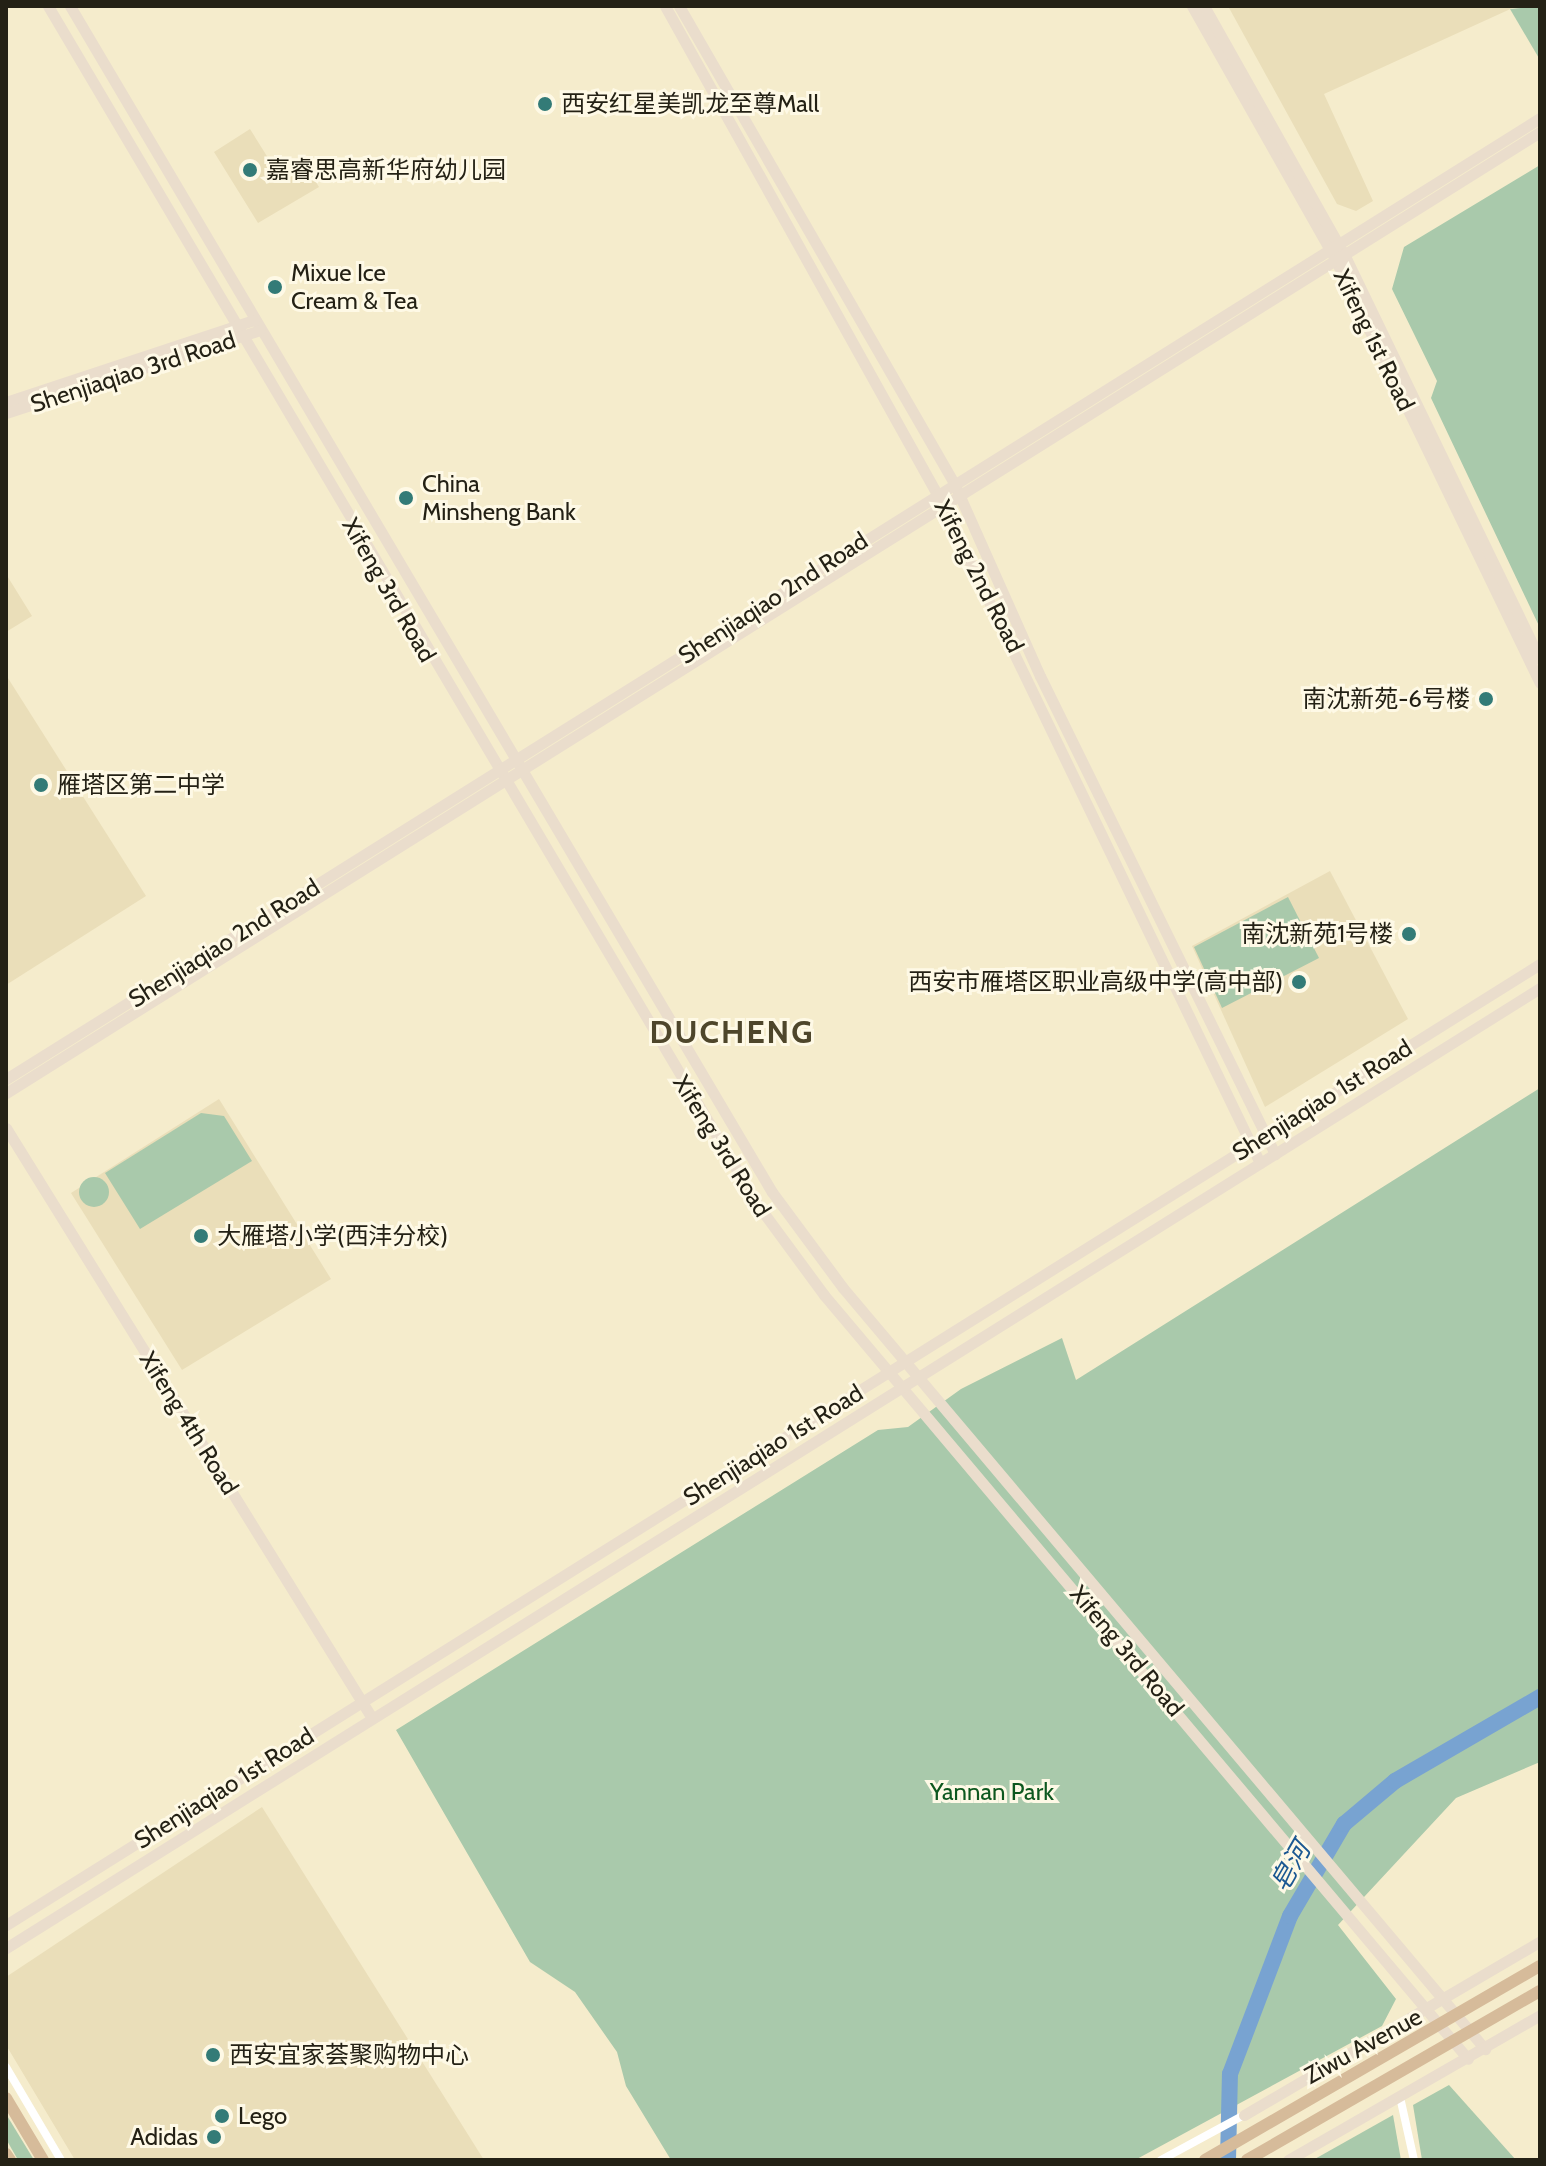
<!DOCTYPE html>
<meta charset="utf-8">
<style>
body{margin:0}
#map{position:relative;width:1546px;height:2166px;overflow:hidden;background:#f5eccc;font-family:Cabin,"Noto Sans SC",sans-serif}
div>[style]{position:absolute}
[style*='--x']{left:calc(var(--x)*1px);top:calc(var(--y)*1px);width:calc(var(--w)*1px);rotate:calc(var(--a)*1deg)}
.built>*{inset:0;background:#eadeb9}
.green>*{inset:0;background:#a9c9ab}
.round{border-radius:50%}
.river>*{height:16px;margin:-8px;padding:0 8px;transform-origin:8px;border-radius:8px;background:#78a3d1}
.street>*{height:8px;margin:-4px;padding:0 4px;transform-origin:4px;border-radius:4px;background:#fff}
.secondary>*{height:11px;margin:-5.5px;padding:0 5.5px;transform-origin:5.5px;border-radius:5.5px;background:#eaddcc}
.primary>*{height:12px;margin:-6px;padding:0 6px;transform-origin:6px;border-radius:6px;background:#d6bb9a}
.dots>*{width:22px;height:22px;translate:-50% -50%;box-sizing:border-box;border:4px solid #fef9e6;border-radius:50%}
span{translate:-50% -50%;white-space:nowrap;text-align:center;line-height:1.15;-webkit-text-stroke:6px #fef9e6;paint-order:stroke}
.poi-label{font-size:24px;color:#242115}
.left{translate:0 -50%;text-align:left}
.right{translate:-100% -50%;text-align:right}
.street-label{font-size:24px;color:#242115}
.park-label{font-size:24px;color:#0d581f}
.water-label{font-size:26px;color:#1b5892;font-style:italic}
.district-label{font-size:32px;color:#4e462b;font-weight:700;letter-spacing:2px}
.frame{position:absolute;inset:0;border:8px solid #242115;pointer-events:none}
</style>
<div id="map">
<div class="built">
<i style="clip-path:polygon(1228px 6px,1517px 6px,1324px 94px,1373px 201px,1356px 211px,1337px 204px)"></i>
<i style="clip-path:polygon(250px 129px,280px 177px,304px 163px,319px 187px,258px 223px,214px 152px)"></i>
<i style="clip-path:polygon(6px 574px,32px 616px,6px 632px)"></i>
<i style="clip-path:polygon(6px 675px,146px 896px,6px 985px)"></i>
<i style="clip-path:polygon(1330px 871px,1408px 1019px,1265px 1107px,1192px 946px)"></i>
<i style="clip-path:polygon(219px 1099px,331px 1279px,182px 1370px,71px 1193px)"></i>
<i style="clip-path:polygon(262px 1807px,484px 2160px,75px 2160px,6px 2045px,6px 1977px)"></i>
</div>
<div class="green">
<i style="clip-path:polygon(1540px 6px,1540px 60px,1510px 9px)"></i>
<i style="clip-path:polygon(1540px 165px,1540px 628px,1431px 398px,1437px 381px,1392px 289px,1404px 247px)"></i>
<i style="clip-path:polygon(1288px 897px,1319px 958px,1222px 1008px,1194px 947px)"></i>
<i style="clip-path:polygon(1540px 1088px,1540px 1762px,1456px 1798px,1338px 1925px,1396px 1999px,1382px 2026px,1135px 2160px,671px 2160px,626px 2086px,617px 2052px,575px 1992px,530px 1962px,396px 1730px,878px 1430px,908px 1427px,961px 1389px,1062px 1338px,1076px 1380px)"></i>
<i style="clip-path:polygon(201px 1113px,224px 1116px,252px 1161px,140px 1229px,105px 1173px)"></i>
<i class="round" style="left:79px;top:1177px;width:30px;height:30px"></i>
<i style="clip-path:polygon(1449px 2085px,1516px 2160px,1422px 2160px,1413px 2105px)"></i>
<i style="clip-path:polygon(6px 2114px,34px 2160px,18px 2160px,6px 2139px)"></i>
<i style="clip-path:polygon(1393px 2115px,1401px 2160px,1313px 2160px)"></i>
</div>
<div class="river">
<i style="--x:1228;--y:2160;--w:86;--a:-88.7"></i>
<i style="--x:1230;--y:2074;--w:169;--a:-69.2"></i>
<i style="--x:1290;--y:1916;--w:107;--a:-59.6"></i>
<i style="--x:1344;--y:1824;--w:67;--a:-40.1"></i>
<i style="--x:1395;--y:1781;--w:168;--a:-30.1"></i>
</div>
<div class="street">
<i style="--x:6;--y:2067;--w:108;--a:59.4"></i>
<i style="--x:1400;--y:2097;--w:65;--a:77.5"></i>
<i style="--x:1161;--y:2160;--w:94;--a:-28.5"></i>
</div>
<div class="secondary">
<i style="--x:48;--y:6;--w:1392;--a:59.38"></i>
<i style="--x:757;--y:1204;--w:113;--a:53.6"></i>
<i style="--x:824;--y:1295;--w:999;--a:49.87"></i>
<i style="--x:70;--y:6;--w:1378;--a:59.38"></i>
<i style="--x:772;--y:1192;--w:119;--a:53.5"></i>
<i style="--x:843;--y:1288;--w:996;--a:49.85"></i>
<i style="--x:665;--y:6;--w:559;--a:60.87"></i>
<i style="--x:937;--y:494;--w:743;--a:64.23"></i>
<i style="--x:679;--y:6;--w:551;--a:60.04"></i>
<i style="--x:954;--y:483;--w:211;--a:66"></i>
<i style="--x:1040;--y:676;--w:533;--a:63.82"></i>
<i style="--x:1192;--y:6;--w:288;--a:60.5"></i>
<i style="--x:1334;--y:257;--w:473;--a:64.2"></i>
<i style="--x:1204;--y:6;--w:285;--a:60.6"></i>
<i style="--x:1344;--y:254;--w:450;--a:64.2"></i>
<i style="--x:6;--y:402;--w:261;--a:-18.3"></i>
<i style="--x:6;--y:413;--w:267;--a:-18.1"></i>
<i style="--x:6;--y:1079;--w:1810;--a:-32.07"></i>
<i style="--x:6;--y:1093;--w:1810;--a:-32.07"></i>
<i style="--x:6;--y:1128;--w:694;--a:58.19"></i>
<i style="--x:6;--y:1925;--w:1810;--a:-32.07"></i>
<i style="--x:6;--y:1948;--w:1810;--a:-32.04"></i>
<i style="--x:1244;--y:2115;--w:343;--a:-30.4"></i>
<i style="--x:1288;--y:2160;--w:291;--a:-29.9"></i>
</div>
<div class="primary">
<i style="--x:6;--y:2098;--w:72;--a:59.2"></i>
<i style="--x:6;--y:2154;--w:7;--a:56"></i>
<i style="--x:1205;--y:2160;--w:387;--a:-30.1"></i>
<i style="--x:1247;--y:2160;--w:338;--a:-30"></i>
</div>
<div class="dots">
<i style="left:545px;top:104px;background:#337b77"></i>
<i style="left:250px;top:170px;background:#337b77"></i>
<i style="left:275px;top:287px;background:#337b77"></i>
<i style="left:406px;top:498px;background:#337b77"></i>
<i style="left:1486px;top:699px;background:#337b77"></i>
<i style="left:41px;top:785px;background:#337b77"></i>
<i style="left:1409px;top:934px;background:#337b77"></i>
<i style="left:1299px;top:982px;background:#337b77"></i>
<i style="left:201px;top:1236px;background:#337b77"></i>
<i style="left:213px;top:2055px;background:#337b77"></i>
<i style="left:222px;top:2116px;background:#337b77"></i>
<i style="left:214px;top:2137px;background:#337b77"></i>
</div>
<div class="poi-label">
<span class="left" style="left:561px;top:104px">西安红星美凯龙至尊Mall</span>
<span class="left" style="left:266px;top:170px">嘉睿思高新华府幼儿园</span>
<span class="left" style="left:291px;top:287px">Mixue Ice<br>Cream &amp; Tea</span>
<span class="left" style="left:422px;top:498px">China<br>Minsheng Bank</span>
<span class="right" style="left:1470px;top:699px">南沈新苑-6号楼</span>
<span class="left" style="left:57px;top:785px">雁塔区第二中学</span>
<span class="right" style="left:1393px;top:934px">南沈新苑1号楼</span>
<span class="right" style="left:1283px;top:982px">西安市雁塔区职业高级中学(高中部)</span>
<span class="left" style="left:217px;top:1236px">大雁塔小学(西沣分校)</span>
<span class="left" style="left:229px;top:2055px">西安宜家荟聚购物中心</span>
<span class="left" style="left:238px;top:2116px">Lego</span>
<span class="right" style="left:198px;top:2137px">Adidas</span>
</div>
<div class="street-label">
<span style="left:1374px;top:340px;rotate:64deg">Xifeng 1st Road</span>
<span style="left:133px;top:372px;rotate:-18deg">Shenjiaqiao 3rd Road</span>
<span style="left:979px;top:576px;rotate:63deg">Xifeng 2nd Road</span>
<span style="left:389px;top:590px;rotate:60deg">Xifeng 3rd Road</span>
<span style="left:773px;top:598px;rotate:-33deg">Shenjiaqiao 2nd Road</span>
<span style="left:224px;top:943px;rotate:-32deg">Shenjiaqiao 2nd Road</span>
<span style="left:1322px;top:1100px;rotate:-32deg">Shenjiaqiao 1st Road</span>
<span style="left:722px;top:1146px;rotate:58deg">Xifeng 3rd Road</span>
<span style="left:189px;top:1423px;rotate:58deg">Xifeng 4th Road</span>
<span style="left:773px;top:1445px;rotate:-32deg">Shenjiaqiao 1st Road</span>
<span style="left:1127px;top:1651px;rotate:50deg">Xifeng 3rd Road</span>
<span style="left:224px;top:1788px;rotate:-32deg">Shenjiaqiao 1st Road</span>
<span style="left:1363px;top:2046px;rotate:-29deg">Ziwu Avenue</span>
</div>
<div class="park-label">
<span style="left:992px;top:1792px">Yannan Park</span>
</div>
<div class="water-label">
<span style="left:1291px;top:1867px;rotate:-60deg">皂河</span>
</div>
<div class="district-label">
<span style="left:732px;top:1032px">DUCHENG</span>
</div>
<div class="frame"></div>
</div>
